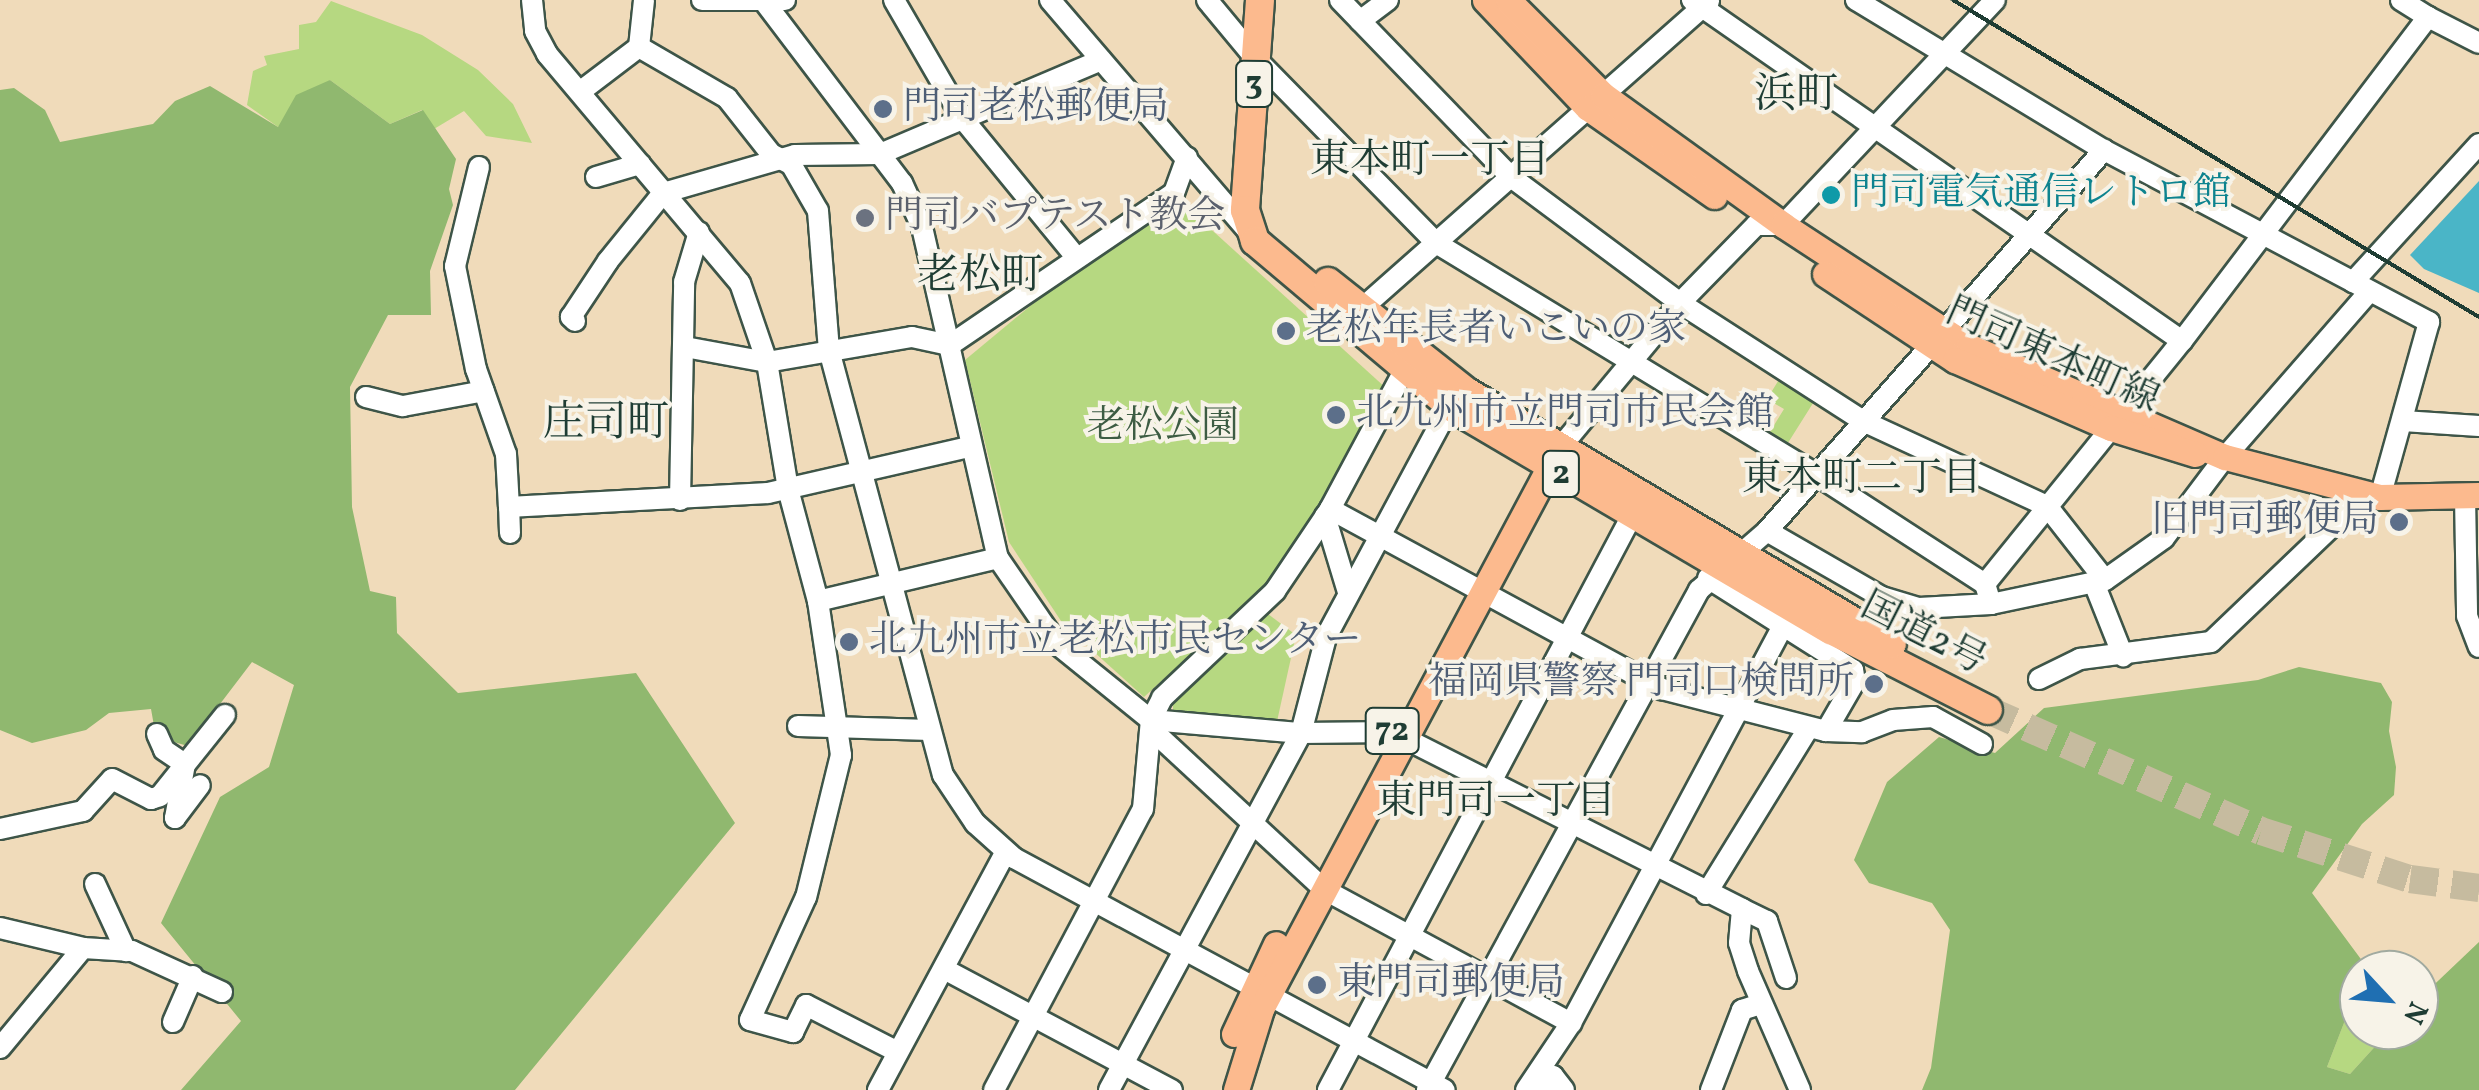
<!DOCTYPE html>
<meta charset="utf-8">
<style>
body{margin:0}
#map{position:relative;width:2479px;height:1090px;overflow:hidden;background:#f0dbba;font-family:Vollkorn,"Noto Serif JP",serif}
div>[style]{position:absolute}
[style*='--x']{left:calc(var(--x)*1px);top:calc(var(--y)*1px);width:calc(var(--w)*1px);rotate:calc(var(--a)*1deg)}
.green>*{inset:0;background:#b6d881}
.forest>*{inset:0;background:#90b86f}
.water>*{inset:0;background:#4ab5c7}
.highway-tunnel>*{height:28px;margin-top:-14px;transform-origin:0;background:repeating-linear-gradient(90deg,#c6bb9f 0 28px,transparent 0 42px)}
.roads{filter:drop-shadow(2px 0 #3e5548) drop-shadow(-2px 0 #3e5548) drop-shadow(0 2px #3e5548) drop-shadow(0 -2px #3e5548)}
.minor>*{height:20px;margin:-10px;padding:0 10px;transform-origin:10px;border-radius:10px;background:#fff}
.major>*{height:25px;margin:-12.5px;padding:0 12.5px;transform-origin:12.5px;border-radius:12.5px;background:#fcba8e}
.highway>*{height:28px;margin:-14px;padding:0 14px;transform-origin:14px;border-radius:14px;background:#fcba8e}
.rail>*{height:4px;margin:-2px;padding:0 2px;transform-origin:2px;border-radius:2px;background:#1f3d34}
.dots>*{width:28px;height:28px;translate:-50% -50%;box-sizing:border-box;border:5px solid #f7f3e8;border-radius:50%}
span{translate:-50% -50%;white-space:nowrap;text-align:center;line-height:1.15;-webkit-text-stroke:8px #f7f3e8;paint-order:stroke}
.shield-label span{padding:2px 8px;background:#f7f3e8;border:2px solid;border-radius:8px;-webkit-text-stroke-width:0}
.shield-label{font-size:35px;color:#1f3d34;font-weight:700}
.service-label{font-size:38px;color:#4e5e75}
.left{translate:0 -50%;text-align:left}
.right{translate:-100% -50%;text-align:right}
.culture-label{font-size:38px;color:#0d838f}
.worship-label{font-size:38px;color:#5b616d}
.street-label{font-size:38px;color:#1f3d34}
.park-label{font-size:38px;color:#3d5c43}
.neighbourhood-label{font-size:40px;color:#1f3d34}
.quarter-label{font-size:42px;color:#1f3d34}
.north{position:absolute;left:2339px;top:950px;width:100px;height:100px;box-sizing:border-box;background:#f7f3e8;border:2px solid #a1aaa0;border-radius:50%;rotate:116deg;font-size:28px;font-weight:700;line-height:40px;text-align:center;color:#1f3d34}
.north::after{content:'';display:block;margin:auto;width:35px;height:45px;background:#1f6fb2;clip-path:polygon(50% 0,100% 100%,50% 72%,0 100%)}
</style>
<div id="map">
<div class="green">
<i style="clip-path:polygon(331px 1px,422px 35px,478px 70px,513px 104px,532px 143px,486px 136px,464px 111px,434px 129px,422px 110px,390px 124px,330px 80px,278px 127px,247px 105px,253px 71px,267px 65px,264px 56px,299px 49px,299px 25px,316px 22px)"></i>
<i style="clip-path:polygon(1181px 202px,1387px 389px,1321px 509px,1267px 585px,1144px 697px,1063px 624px,1009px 542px,965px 360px,1077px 267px)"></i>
<i style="clip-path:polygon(1780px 378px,1815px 400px,1786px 446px,1768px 435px,1784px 409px,1767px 399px)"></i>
<i style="clip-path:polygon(1264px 611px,1296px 635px,1276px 726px,1173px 711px,1173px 701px)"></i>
<i style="clip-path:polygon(2359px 984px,2359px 1030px,2390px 1030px,2350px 1074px,2327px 1067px)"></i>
</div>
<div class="forest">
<i style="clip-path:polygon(330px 80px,390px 124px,423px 110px,456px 159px,449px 189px,453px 205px,430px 271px,431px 315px,388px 315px,350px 387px,352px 507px,370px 591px,396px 597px,397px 633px,458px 693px,636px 673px,735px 823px,515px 1090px,181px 1090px,241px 1021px,161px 923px,220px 797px,269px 767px,294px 685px,252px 662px,188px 746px,156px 737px,151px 709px,109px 713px,86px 730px,32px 743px,0 730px,0 90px,14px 88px,45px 110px,60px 142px,153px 124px,175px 101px,210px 86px,278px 127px,296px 95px)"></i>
<i style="clip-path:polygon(2299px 667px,2381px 683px,2392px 702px,2389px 731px,2396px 767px,2394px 795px,2362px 824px,2312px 893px,2366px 966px,2327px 1067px,2350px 1074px,2390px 1030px,2419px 1030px,2419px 999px,2479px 942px,2479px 1090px,1922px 1090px,1931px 1068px,1950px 930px,1932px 903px,1869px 883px,1854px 860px,1887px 782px,1939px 737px,1995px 753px,2044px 708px,2258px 680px)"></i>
</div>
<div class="water">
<i style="clip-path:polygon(2479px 181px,2479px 293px,2424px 269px,2410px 255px)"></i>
</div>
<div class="highway-tunnel">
<i style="--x:1988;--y:710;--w:299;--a:23.9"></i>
<i style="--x:2261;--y:831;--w:157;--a:17.9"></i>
<i style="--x:2410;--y:879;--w:70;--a:7.4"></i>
</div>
<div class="roads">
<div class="minor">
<i style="--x:532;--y:0;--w:31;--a:84"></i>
<i style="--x:535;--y:31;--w:26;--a:62"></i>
<i style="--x:547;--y:54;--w:299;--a:49.9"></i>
<i style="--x:740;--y:283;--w:83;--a:71.1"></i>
<i style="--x:767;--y:362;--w:129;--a:80.6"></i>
<i style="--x:788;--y:489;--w:116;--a:75"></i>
<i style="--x:818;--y:601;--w:156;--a:81.5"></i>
<i style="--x:841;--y:755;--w:146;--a:103.8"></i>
<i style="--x:806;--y:897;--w:135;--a:114.5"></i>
<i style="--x:750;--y:1020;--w:45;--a:15.6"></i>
<i style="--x:793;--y:1032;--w:30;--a:-64"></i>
<i style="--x:806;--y:1005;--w:103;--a:27.1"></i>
<i style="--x:702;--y:0;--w:83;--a:0"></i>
<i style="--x:763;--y:0;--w:230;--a:52.8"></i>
<i style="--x:902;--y:183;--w:48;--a:65.6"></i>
<i style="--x:922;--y:227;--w:340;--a:77.1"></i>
<i style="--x:998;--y:558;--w:104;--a:55.5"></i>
<i style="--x:1057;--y:644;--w:121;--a:39"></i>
<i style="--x:1151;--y:720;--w:151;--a:5"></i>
<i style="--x:1301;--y:733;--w:91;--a:-0.6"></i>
<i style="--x:1392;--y:732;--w:392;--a:26.8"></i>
<i style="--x:1742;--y:909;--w:34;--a:95"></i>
<i style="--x:1739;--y:943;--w:29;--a:72"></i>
<i style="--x:1748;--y:971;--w:130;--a:66.4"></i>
<i style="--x:894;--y:0;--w:138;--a:59.9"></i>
<i style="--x:963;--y:119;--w:177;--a:50.7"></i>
<i style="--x:1050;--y:0;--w:303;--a:49.4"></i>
<i style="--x:1207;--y:0;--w:77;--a:50.3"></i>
<i style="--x:1256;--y:59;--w:257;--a:45.6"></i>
<i style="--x:1436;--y:243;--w:446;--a:31.3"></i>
<i style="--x:1817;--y:475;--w:200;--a:33"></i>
<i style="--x:1985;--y:584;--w:21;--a:73"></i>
<i style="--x:1340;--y:0;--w:246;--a:46"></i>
<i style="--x:1511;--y:177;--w:211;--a:36.7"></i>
<i style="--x:1680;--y:303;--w:220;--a:32.8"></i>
<i style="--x:1865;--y:422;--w:200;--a:24.8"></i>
<i style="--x:2047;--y:506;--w:94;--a:51.9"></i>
<i style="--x:1692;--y:0;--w:597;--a:34.83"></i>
<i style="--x:1856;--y:0;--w:290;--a:31.2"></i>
<i style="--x:2104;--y:150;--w:368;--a:27.9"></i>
<i style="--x:2429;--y:322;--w:182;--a:105.6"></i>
<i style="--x:2428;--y:17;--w:57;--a:27"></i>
<i style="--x:1360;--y:21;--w:35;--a:-37"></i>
<i style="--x:639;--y:47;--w:102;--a:30.1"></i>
<i style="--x:727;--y:98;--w:71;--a:51.8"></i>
<i style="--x:771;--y:154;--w:22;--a:27"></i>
<i style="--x:791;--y:164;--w:54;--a:60.1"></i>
<i style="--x:818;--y:211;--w:139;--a:85.5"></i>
<i style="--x:829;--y:350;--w:440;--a:75"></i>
<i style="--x:943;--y:775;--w:58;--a:56.3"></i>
<i style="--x:975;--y:823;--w:52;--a:41.9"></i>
<i style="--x:1014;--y:858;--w:489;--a:28.3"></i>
<i style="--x:581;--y:91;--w:73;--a:-37.2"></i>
<i style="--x:639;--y:47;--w:47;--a:-83.9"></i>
<i style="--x:479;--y:167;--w:102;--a:103.6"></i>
<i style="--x:455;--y:266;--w:105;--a:78.5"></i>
<i style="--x:476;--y:369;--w:90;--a:70.6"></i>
<i style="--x:506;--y:454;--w:53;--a:86.8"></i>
<i style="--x:596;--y:177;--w:46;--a:-16.5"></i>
<i style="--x:2353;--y:282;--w:187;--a:-47.6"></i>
<i style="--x:1360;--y:310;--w:466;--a:-41.5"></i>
<i style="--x:575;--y:321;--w:6;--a:-135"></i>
<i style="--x:571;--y:317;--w:67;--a:-56.5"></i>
<i style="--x:608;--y:261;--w:87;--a:-51"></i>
<i style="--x:663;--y:193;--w:137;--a:-16.1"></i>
<i style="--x:795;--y:155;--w:85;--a:-0.7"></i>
<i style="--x:880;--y:154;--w:240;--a:-23"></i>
<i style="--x:685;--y:347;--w:83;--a:10.4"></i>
<i style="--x:767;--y:362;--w:147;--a:-9.8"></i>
<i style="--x:912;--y:337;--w:39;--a:12"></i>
<i style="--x:950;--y:345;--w:271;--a:-34.2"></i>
<i style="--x:1174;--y:193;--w:38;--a:-70"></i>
<i style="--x:366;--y:397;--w:38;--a:14"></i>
<i style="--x:403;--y:406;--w:82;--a:-10.5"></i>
<i style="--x:2403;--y:421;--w:76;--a:3.8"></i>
<i style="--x:1559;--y:449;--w:190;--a:-50.3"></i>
<i style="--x:1680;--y:303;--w:109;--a:-45.7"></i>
<i style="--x:1756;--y:225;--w:27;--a:0"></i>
<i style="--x:1783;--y:225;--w:309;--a:-46.7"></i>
<i style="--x:2465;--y:496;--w:120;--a:89"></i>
<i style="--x:2467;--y:616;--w:33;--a:69"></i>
<i style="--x:680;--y:500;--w:218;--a:-88.9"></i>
<i style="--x:684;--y:282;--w:52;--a:-73.3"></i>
<i style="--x:1330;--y:509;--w:378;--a:28.5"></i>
<i style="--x:1662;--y:689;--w:169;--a:14.4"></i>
<i style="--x:1826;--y:731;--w:36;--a:2"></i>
<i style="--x:1862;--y:732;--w:33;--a:-21"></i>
<i style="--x:1893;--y:720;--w:40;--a:-4.3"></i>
<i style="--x:1933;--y:717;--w:56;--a:28.9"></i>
<i style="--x:1325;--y:516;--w:79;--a:73.2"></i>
<i style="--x:1767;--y:531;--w:133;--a:29.9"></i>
<i style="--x:1882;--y:597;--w:39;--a:17"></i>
<i style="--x:1919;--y:608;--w:72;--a:-3.2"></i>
<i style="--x:1991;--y:604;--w:116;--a:-11.9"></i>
<i style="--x:2105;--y:580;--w:72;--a:-35.4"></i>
<i style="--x:2164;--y:538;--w:101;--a:-53"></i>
<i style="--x:2225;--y:457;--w:220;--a:-48.9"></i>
<i style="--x:510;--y:533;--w:26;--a:-92"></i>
<i style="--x:509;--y:507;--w:259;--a:-3.1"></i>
<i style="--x:768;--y:493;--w:206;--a:-12.9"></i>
<i style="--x:1708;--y:578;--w:172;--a:32.4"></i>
<i style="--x:1853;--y:670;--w:11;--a:80"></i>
<i style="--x:1855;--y:681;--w:58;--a:120.1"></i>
<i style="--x:2094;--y:583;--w:79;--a:68.3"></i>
<i style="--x:1985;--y:584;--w:313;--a:-51"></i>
<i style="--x:2182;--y:341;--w:407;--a:-52.8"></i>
<i style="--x:2428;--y:17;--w:32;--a:-148"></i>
<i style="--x:818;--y:601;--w:185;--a:-13.4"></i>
<i style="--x:2039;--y:679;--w:46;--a:-26"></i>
<i style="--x:2080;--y:659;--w:132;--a:-7.4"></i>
<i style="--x:2211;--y:642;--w:192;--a:-43.7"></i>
<i style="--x:2350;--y:509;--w:18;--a:-68"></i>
<i style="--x:798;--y:726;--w:132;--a:1.7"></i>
<i style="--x:1153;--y:731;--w:234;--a:42.8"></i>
<i style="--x:1325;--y:890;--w:280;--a:28.4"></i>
<i style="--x:157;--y:734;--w:17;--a:66"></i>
<i style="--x:164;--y:750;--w:25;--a:34"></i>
<i style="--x:185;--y:764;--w:55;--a:100.5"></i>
<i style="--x:175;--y:818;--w:41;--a:-52.9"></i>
<i style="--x:0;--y:829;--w:85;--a:-12.2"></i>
<i style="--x:83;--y:811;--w:43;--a:-47.8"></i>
<i style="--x:112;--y:779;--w:44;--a:27.1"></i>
<i style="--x:151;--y:799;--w:9;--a:-18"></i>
<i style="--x:160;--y:796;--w:104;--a:-51.3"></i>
<i style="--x:95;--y:884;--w:74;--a:65.2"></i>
<i style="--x:1706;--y:894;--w:196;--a:-58.3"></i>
<i style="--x:1742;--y:909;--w:28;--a:26"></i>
<i style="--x:1767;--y:921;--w:60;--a:71.6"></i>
<i style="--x:0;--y:928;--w:85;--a:13.5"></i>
<i style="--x:83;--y:948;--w:49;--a:3.5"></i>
<i style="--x:132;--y:951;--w:99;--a:24.5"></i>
<i style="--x:944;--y:969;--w:258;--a:28"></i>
<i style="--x:173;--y:1022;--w:50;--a:-66.5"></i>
<i style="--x:0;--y:1048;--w:130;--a:-50.3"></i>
<i style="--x:1538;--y:1089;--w:20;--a:-41"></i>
<i style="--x:1553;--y:1076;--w:18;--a:52"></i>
<i style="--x:878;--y:1090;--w:269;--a:-61.8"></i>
<i style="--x:994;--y:1090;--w:318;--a:-62.1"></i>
<i style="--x:1143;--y:809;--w:89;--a:-84.9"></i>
<i style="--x:1151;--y:720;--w:25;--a:-63"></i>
<i style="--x:1162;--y:698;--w:156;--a:-43.4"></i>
<i style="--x:1275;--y:591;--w:99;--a:-56.1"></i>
<i style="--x:1330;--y:509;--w:171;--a:-61.8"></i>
<i style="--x:1109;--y:1090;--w:405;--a:-61.7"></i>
<i style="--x:1301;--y:733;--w:99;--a:-75.4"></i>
<i style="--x:1326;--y:637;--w:262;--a:-61.8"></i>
<i style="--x:1328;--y:1090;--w:663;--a:-62.12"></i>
<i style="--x:1427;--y:1090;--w:569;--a:-61.45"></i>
<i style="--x:1699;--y:590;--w:90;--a:-40.9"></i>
<i style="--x:1767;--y:531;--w:509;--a:-48.51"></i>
<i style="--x:1526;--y:1090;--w:81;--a:-56.1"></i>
<i style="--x:1571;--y:1023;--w:446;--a:-61.9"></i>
<i style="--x:1711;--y:1090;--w:86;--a:-68.8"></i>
<i style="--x:1742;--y:1010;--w:20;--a:-18"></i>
</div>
<div class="major">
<i style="--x:1485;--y:0;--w:149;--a:46.4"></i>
<i style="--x:1588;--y:108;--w:154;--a:34.9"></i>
<i style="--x:1508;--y:0;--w:134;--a:45"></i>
<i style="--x:1603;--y:95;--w:222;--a:35.8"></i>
<i style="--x:1783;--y:225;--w:221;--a:33.2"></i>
<i style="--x:1968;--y:346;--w:280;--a:23.4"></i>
<i style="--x:2225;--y:457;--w:160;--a:14.5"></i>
<i style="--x:2380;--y:497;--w:99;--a:-1.2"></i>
<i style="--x:1825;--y:274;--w:156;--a:33.5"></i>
<i style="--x:1955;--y:360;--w:170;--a:23.6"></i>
<i style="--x:2111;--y:428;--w:88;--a:17.2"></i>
<i style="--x:1234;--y:1034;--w:99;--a:-65"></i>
<i style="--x:1236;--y:1090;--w:85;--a:-72.8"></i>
<i style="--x:1261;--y:1009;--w:634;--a:-61.98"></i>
</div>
<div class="highway">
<i style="--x:1260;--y:0;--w:211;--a:94.1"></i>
<i style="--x:1245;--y:210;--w:33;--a:72"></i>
<i style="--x:1255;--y:241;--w:255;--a:40.2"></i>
<i style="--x:1450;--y:406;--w:442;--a:30.5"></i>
<i style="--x:1831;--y:630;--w:176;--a:27"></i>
<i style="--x:1328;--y:282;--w:177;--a:38.4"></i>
<i style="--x:1467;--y:392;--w:494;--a:30.7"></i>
</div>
</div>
<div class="rail">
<i style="--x:1953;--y:0;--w:614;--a:31.08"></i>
</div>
<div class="dots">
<i style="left:883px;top:109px;background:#5c6f8a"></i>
<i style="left:1831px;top:195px;background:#0f9aa8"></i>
<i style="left:865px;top:218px;background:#6b7280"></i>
<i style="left:1286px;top:331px;background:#5c6f8a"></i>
<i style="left:1336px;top:415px;background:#5c6f8a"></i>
<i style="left:2399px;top:522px;background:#5c6f8a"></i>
<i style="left:849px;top:642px;background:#5c6f8a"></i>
<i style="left:1874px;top:684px;background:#5c6f8a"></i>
<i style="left:1317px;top:985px;background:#5c6f8a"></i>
</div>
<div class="shield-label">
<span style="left:1254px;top:84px">3</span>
<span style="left:1561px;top:474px">2</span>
<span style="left:1392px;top:731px">72</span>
</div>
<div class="service-label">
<span class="left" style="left:903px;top:109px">門司老松郵便局</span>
<span class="left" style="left:1306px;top:331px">老松年長者いこいの家</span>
<span class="left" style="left:1356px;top:415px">北九州市立門司市民会館</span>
<span class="right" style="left:2379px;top:522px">旧門司郵便局</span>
<span class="left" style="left:869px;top:642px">北九州市立老松市民センター</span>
<span class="right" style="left:1854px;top:684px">福岡県警察 門司口検問所</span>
<span class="left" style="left:1337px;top:985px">東門司郵便局</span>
</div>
<div class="culture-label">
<span class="left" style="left:1851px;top:195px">門司電気通信レトロ館</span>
</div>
<div class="worship-label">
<span class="left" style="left:885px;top:218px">門司バプテスト教会</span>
</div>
<div class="street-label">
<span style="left:2052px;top:357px;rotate:24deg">門司東本町線</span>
<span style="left:1923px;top:635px;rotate:27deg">国道2号</span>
</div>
<div class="park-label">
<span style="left:1163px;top:428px">老松公園</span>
</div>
<div class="neighbourhood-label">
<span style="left:1430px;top:162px">東本町一丁目</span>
<span style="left:1862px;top:480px">東本町二丁目</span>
<span style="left:1496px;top:803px">東門司一丁目</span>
</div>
<div class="quarter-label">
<span style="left:1796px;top:97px">浜町</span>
<span style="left:980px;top:278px">老松町</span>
<span style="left:606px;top:425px">庄司町</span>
</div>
<div class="north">N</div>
</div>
